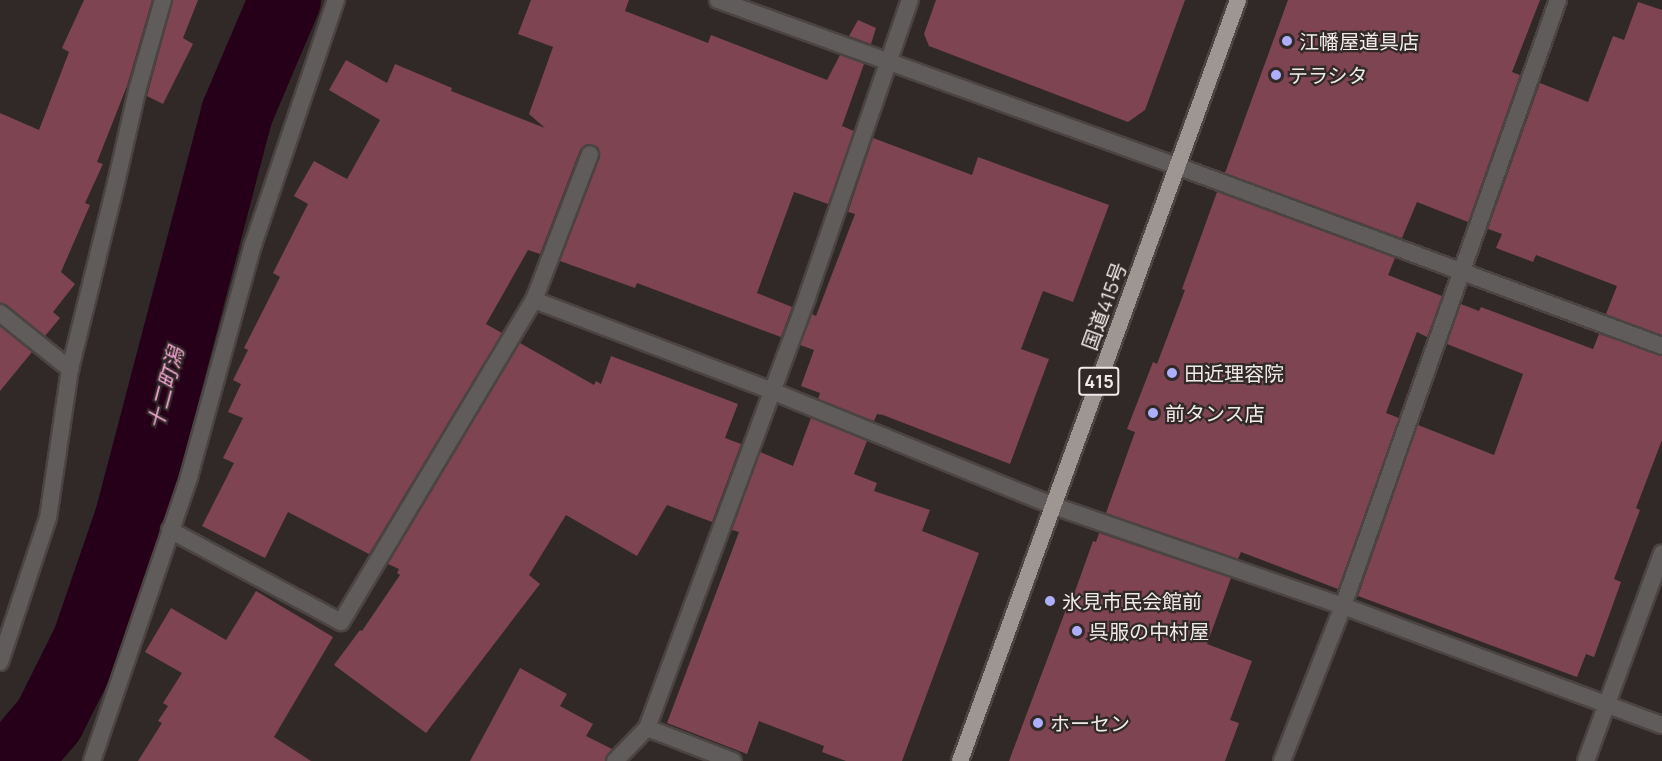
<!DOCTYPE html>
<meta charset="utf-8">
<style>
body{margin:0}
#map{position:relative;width:1662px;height:761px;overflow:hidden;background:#302928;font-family:Manrope,"Noto Sans JP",sans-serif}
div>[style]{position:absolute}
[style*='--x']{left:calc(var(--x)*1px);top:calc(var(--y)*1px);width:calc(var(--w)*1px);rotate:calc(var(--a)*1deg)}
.river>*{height:72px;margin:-36px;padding:0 36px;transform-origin:36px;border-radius:36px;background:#260018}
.building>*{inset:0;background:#7e4451}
.roads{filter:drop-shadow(2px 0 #4b4443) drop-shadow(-2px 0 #4b4443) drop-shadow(0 2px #4b4443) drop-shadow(0 -2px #4b4443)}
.service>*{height:16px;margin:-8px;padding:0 8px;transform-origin:8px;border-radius:8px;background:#605c5b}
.minor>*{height:16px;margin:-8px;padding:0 8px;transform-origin:8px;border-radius:8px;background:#605c5b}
.tertiary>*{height:16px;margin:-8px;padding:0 8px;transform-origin:8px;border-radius:8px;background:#605c5b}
.trunk>*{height:16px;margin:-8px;padding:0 8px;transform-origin:8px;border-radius:8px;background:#9e9692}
.dots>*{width:16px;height:16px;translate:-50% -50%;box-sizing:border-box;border:3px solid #302928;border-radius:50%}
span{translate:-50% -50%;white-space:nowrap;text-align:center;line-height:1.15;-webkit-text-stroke:4.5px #302928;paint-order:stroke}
.shield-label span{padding:2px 4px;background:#302928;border:2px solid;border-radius:4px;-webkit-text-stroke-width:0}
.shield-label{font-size:18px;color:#efeae9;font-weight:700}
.poi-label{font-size:20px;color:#efeae9}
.left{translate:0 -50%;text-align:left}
.street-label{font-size:20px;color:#efeae9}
.water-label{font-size:21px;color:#f9a7d4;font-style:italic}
</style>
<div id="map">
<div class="river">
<i style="--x:14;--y:761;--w:54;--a:-49.5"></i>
<i style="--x:49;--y:720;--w:87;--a:-63.4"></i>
<i style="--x:88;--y:642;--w:132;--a:-71"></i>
<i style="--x:131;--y:517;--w:418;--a:-75.3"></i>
<i style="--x:237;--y:113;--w:123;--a:-67"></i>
</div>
<div class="building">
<i style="clip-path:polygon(84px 0,152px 0,127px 86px,97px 162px,103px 164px,85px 203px,90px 205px,61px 272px,75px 284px,53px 312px,60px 318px,45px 336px,7px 305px,0 303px,0 113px,39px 130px,69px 52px,62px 48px)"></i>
<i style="clip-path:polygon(173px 0,198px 0,183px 38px,193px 44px,163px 104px,147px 96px)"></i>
<i style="clip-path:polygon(531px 0,629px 0,625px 11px,708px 43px,711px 35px,827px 80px,840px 55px,864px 64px,842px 126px,854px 131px,828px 204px,794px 192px,757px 293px,792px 307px,781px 337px,637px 283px,635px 288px,560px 261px,600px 157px,598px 147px,588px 144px,580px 150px,540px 254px,528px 250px,486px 324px,502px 333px,369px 554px,288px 512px,265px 558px,202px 526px,234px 463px,223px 458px,243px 418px,228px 412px,241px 384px,233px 380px,248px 350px,244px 348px,280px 277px,273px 273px,308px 204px,294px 196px,314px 161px,347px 179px,380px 120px,329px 90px,346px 60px,387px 83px,395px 64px,452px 88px,451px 91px,545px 128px,529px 114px,553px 47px,518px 34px)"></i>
<i style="clip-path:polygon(936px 0,1185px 0,1145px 110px,1128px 122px,929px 46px,924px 34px)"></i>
<i style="clip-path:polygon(1288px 0,1540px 0,1512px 72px,1520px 75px,1468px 222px,1417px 202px,1402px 238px,1225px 173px)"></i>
<i style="clip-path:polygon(1638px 2px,1662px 10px,1662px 335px,1606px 314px,1617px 286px,1536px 255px,1533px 262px,1496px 248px,1502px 234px,1488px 229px,1540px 83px,1588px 102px,1613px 36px,1624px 40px)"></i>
<i style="clip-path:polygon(858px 20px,876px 28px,871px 44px,849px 36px)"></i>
<i style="clip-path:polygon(873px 138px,972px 175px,978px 157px,1109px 205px,1073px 302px,1043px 291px,1021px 349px,1049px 359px,1010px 464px,883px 415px,877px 414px,874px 421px,818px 399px,820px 393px,801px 386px,814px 350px,800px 345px,812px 314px,816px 316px,855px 214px,848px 212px)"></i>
<i style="clip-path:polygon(1217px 192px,1395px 258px,1388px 275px,1442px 296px,1427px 337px,1417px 332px,1390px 402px,1386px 413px,1399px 418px,1338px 589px,1241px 552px,1238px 559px,1106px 513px,1135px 432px,1127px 429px,1153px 362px,1157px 364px,1185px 290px,1182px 289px)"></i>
<i style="clip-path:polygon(1461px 304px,1479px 311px,1481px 307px,1593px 349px,1599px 334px,1662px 356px,1662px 440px,1636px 508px,1640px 510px,1614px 579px,1621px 582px,1594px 657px,1586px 654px,1577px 677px,1358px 596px,1418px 425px,1494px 455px,1523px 374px,1447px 344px)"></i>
<i style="clip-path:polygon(0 326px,32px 352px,0 391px)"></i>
<i style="clip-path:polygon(520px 343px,594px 385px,596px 381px,601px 384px,611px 356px,738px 404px,725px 438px,741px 444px,712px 522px,667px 505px,637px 556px,566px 515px,529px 575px,540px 584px,426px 733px,334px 665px,360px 630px,362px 631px,400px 575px,397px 573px,399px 569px,388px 564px)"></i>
<i style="clip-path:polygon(811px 418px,867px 441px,854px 474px,877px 483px,874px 491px,930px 510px,922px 531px,979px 553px,902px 761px,846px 761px,822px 752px,824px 746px,759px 721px,747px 754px,667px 723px,739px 532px,732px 530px,760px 452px,793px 466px)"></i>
<i style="clip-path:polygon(1099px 533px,1231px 578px,1207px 644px,1252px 661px,1230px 720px,1239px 723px,1225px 761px,1009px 761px,1071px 596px,1073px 597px,1093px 541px,1096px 542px)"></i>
<i style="clip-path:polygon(256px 591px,333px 637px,274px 737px,311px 761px,138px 761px,162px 723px,158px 721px,168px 706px,163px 703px,182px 673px,145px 652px,171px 608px,226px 640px)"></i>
<i style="clip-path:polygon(520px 668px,567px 694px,560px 706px,593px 724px,586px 736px,612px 749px,605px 761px,470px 761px)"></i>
</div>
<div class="roads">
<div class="service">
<i style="--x:116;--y:183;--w:94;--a:-77.1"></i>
<i style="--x:137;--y:91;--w:95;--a:-74.1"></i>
</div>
<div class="minor">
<i style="--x:718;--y:0;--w:488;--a:19.9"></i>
<i style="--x:534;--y:300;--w:156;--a:-69"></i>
<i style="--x:0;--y:313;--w:90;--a:38.7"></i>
<i style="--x:170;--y:530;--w:194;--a:28.3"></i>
<i style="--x:341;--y:622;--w:375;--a:-59.1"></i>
<i style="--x:534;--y:300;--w:255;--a:20.9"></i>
<i style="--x:772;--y:391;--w:305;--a:22.2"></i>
<i style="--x:1054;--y:506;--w:306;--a:19.1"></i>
<i style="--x:1343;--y:606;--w:340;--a:20.5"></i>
<i style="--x:0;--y:662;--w:152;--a:-71.6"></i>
<i style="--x:48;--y:518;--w:151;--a:-81.6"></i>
<i style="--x:70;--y:369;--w:192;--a:-76.1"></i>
<i style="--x:647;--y:728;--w:92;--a:21"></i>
<i style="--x:92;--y:761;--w:300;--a:-71.1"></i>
<i style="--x:189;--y:477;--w:241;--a:-74.6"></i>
<i style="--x:253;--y:245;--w:259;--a:-71.3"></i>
<i style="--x:615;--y:761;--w:46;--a:-45.9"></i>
<i style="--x:647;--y:728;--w:460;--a:-69.6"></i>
<i style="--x:807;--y:297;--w:314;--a:-70.9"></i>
<i style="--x:1282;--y:761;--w:167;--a:-68.5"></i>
<i style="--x:1343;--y:606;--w:643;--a:-70.47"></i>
<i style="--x:1586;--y:761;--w:221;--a:-69.9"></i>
</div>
<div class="tertiary">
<i style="--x:1177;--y:166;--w:517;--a:20.36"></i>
</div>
<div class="trunk">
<i style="--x:960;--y:761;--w:810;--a:-69.93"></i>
</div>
</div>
<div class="dots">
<i style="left:1287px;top:41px;background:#adaffb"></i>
<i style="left:1276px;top:75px;background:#adaffb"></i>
<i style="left:1172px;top:373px;background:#adaffb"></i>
<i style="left:1153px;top:413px;background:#adaffb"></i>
<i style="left:1050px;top:601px;background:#adaffb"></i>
<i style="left:1077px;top:631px;background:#adaffb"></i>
<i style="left:1038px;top:723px;background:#adaffb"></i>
</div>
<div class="shield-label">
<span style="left:1099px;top:381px">415</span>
</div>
<div class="poi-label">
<span class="left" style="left:1299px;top:41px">江幡屋道具店</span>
<span class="left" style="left:1288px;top:75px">テラシタ</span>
<span class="left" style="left:1184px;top:373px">田近理容院</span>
<span class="left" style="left:1165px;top:413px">前タンス店</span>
<span class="left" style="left:1062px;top:601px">氷見市民会館前</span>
<span class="left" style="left:1089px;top:631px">呉服の中村屋</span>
<span class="left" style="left:1050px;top:723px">ホーセン</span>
</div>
<div class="street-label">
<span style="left:1104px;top:306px;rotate:-70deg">国道415号</span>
</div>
<div class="water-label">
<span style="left:165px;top:388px;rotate:-75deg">十二町潟</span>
</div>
</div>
